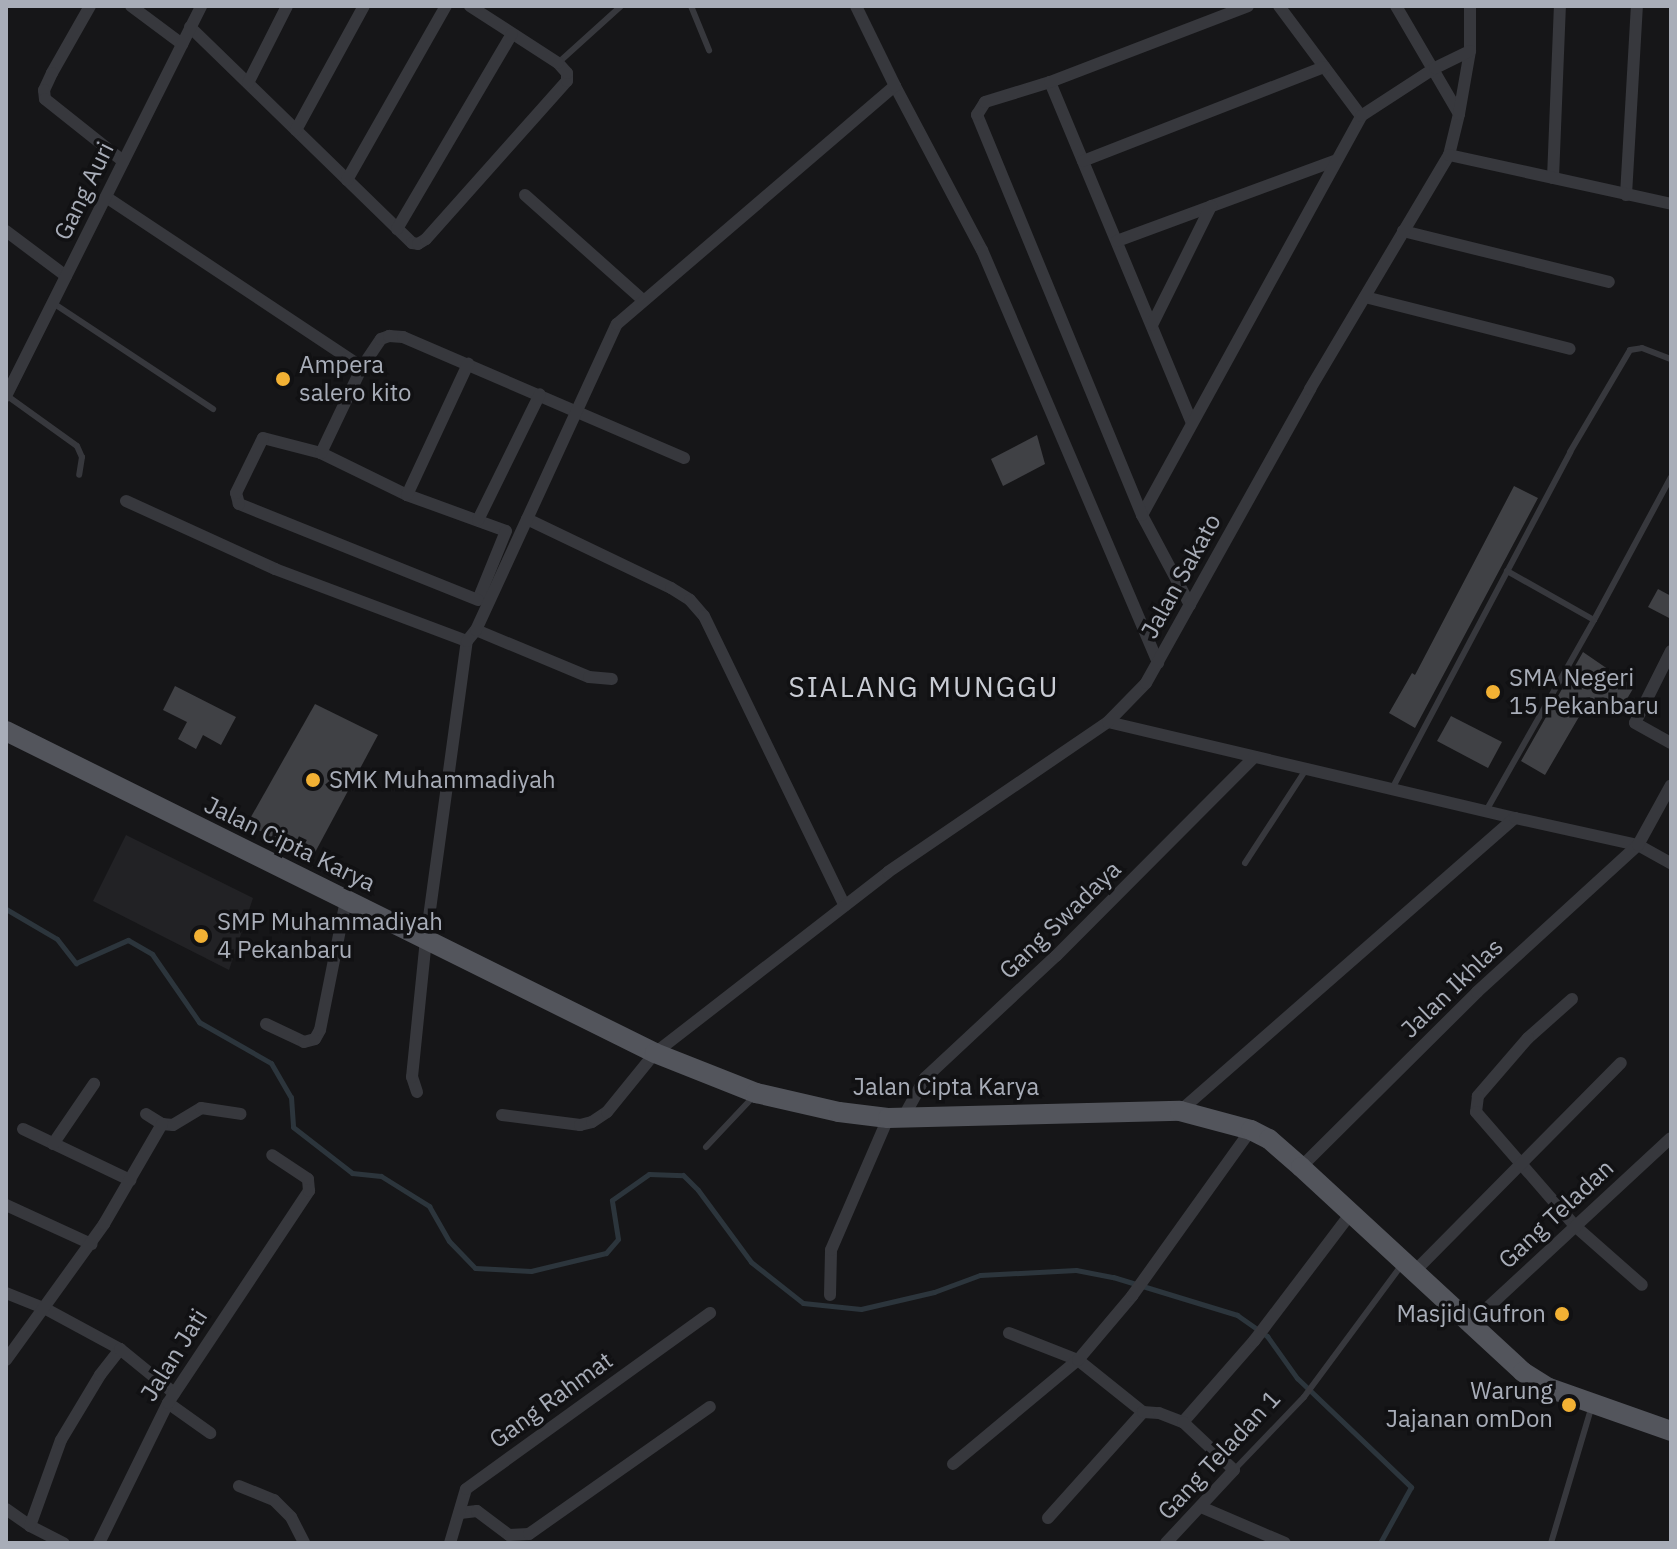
<!DOCTYPE html>
<style>
body{margin:0}
#map{position:relative;width:1677px;height:1549px;overflow:hidden;background:#161618;font-family:"IBM Plex Sans",sans-serif}
div>[style]{position:absolute}
[style*='--x']{left:calc(var(--x)*1px);top:calc(var(--y)*1px);width:calc(var(--w)*1px);rotate:calc(var(--a)*1deg)}
.built>*{inset:0;background:#222225}
.stream>*{height:5px;margin:-2.5px;padding:0 2.5px;transform-origin:2.5px;border-radius:2.5px;background:#2c353c}
.building>*{inset:0;background:#404145}
.lane>*{height:6px;margin:-3px;padding:0 3px;transform-origin:3px;border-radius:3px;background:#37383d}
.street>*{height:12px;margin:-6px;padding:0 6px;transform-origin:6px;border-radius:6px;background:#37383d}
.primary>*{height:20px;margin:-10px;padding:0 10px;transform-origin:10px;border-radius:10px;background:#53555c}
.dots>*{width:22px;height:22px;translate:-50% -50%;box-sizing:border-box;border:4px solid #111113;border-radius:50%}
span{translate:-50% -50%;white-space:nowrap;text-align:center;line-height:1.15;-webkit-text-stroke:7px #111113;paint-order:stroke}
.street-label{font-size:24px;color:#a8adb8}
.poi-label{font-size:24px;color:#a8adb8}
.left{translate:0 -50%;text-align:left}
.right{translate:-100% -50%;text-align:right}
.quarter-label{font-size:28px;color:#c9ccd4;letter-spacing:2px}
.frame{position:absolute;inset:0;border:8px solid #a8adb8;pointer-events:none}
</style>
<div id="map">
<div class="built">
<i style="clip-path:polygon(126px 835px,253px 898px,229px 970px,93px 901px)"></i>
</div>
<div class="stream">
<i style="--x:6;--y:909;--w:59;--a:30.5"></i>
<i style="--x:57;--y:939;--w:31;--a:52"></i>
<i style="--x:76;--y:963;--w:57;--a:-23.9"></i>
<i style="--x:128;--y:940;--w:28;--a:30"></i>
<i style="--x:152;--y:954;--w:83;--a:55.3"></i>
<i style="--x:199;--y:1022;--w:83;--a:29.7"></i>
<i style="--x:271;--y:1063;--w:39;--a:60"></i>
<i style="--x:291;--y:1097;--w:30;--a:86"></i>
<i style="--x:293;--y:1127;--w:75;--a:37.9"></i>
<i style="--x:352;--y:1173;--w:29;--a:6"></i>
<i style="--x:381;--y:1176;--w:57;--a:32"></i>
<i style="--x:429;--y:1206;--w:40;--a:60.3"></i>
<i style="--x:449;--y:1241;--w:37;--a:46"></i>
<i style="--x:475;--y:1268;--w:56;--a:3.1"></i>
<i style="--x:531;--y:1271;--w:77;--a:-13.5"></i>
<i style="--x:606;--y:1253;--w:18;--a:-49"></i>
<i style="--x:618;--y:1239;--w:39;--a:-99"></i>
<i style="--x:612;--y:1200;--w:45;--a:-35.1"></i>
<i style="--x:649;--y:1174;--w:34;--a:2"></i>
<i style="--x:683;--y:1175;--w:21;--a:45"></i>
<i style="--x:698;--y:1190;--w:89;--a:53.6"></i>
<i style="--x:751;--y:1262;--w:66;--a:38.3"></i>
<i style="--x:803;--y:1303;--w:58;--a:5.9"></i>
<i style="--x:861;--y:1309;--w:75;--a:-13.1"></i>
<i style="--x:934;--y:1292;--w:49;--a:-20.3"></i>
<i style="--x:980;--y:1275;--w:96;--a:-3"></i>
<i style="--x:1076;--y:1270;--w:38;--a:11"></i>
<i style="--x:1113;--y:1277;--w:130;--a:17"></i>
<i style="--x:1237;--y:1315;--w:37;--a:35"></i>
<i style="--x:1267;--y:1336;--w:52;--a:54.5"></i>
<i style="--x:1297;--y:1378;--w:158;--a:43.7"></i>
<i style="--x:1411;--y:1487;--w:64;--a:119"></i>
</div>
<div class="building">
<i style="clip-path:polygon(1037px 435px,1045px 464px,1003px 486px,991px 459px)"></i>
<i style="clip-path:polygon(1514px 486px,1538px 498px,1415px 728px,1389px 713px,1412px 673px,1415px 675px)"></i>
<i style="clip-path:polygon(1658px 589px,1671px 596px,1671px 619px,1648px 607px)"></i>
<i style="clip-path:polygon(1583px 652px,1634px 687px,1618px 714px,1590px 698px,1545px 775px,1521px 761px)"></i>
<i style="clip-path:polygon(175px 686px,236px 717px,221px 745px,203px 735px,196px 749px,178px 739px,187px 722px,163px 710px)"></i>
<i style="clip-path:polygon(315px 704px,378px 735px,312px 858px,247px 824px)"></i>
<i style="clip-path:polygon(1451px 716px,1502px 742px,1488px 768px,1437px 741px)"></i>
</div>
<div class="lane">
<i style="--x:691;--y:6;--w:48;--a:67.8"></i>
<i style="--x:558;--y:63;--w:85;--a:-42.1"></i>
<i style="--x:53;--y:303;--w:192;--a:33.5"></i>
<i style="--x:6;--y:395;--w:87;--a:35.7"></i>
<i style="--x:77;--y:446;--w:12;--a:66"></i>
<i style="--x:82;--y:457;--w:18;--a:99"></i>
<i style="--x:1594;--y:620;--w:162;--a:-61.7"></i>
<i style="--x:1393;--y:787;--w:379;--a:-62.1"></i>
<i style="--x:1570;--y:452;--w:118;--a:-59.5"></i>
<i style="--x:1630;--y:350;--w:12;--a:-9"></i>
<i style="--x:1642;--y:348;--w:31;--a:21"></i>
<i style="--x:1486;--y:811;--w:219;--a:-60.5"></i>
<i style="--x:1594;--y:620;--w:100;--a:-150.6"></i>
<i style="--x:1245;--y:863;--w:110;--a:-56.9"></i>
<i style="--x:706;--y:1147;--w:70;--a:-46.7"></i>
<i style="--x:1234;--y:1470;--w:101;--a:-46.2"></i>
<i style="--x:1304;--y:1397;--w:163;--a:-53.5"></i>
<i style="--x:1551;--y:1543;--w:140;--a:-73.4"></i>
</div>
<div class="street">
<i style="--x:90;--y:6;--w:77;--a:119.6"></i>
<i style="--x:52;--y:73;--w:19;--a:115"></i>
<i style="--x:44;--y:90;--w:9;--a:84"></i>
<i style="--x:45;--y:99;--w:100;--a:38.5"></i>
<i style="--x:131;--y:6;--w:64;--a:36.7"></i>
<i style="--x:1279;--y:6;--w:137;--a:53.3"></i>
<i style="--x:1396;--y:6;--w:125;--a:59.7"></i>
<i style="--x:1459;--y:114;--w:42;--a:103.7"></i>
<i style="--x:190;--y:27;--w:310;--a:44.2"></i>
<i style="--x:412;--y:243;--w:6;--a:9"></i>
<i style="--x:418;--y:244;--w:9;--a:-32"></i>
<i style="--x:426;--y:239;--w:212;--a:-48.3"></i>
<i style="--x:567;--y:81;--w:8;--a:-90"></i>
<i style="--x:567;--y:73;--w:13;--a:-132"></i>
<i style="--x:558;--y:63;--w:105;--a:-147.1"></i>
<i style="--x:1050;--y:82;--w:369;--a:67.4"></i>
<i style="--x:248;--y:83;--w:86;--a:-63.1"></i>
<i style="--x:895;--y:86;--w:186;--a:62.1"></i>
<i style="--x:982;--y:250;--w:449;--a:66.9"></i>
<i style="--x:1459;--y:114;--w:64;--a:-80.1"></i>
<i style="--x:1470;--y:51;--w:45;--a:-90"></i>
<i style="--x:296;--y:130;--w:141;--a:-61.3"></i>
<i style="--x:1083;--y:161;--w:259;--a:-21.3"></i>
<i style="--x:1553;--y:178;--w:172;--a:-87.7"></i>
<i style="--x:347;--y:180;--w:200;--a:-60.4"></i>
<i style="--x:525;--y:195;--w:158;--a:41.7"></i>
<i style="--x:1626;--y:195;--w:189;--a:-86.7"></i>
<i style="--x:106;--y:197;--w:307;--a:33.6"></i>
<i style="--x:362;--y:367;--w:34;--a:-56"></i>
<i style="--x:381;--y:339;--w:9;--a:-21"></i>
<i style="--x:389;--y:336;--w:14;--a:4"></i>
<i style="--x:403;--y:337;--w:306;--a:23.3"></i>
<i style="--x:397;--y:229;--w:226;--a:-59.5"></i>
<i style="--x:6;--y:231;--w:75;--a:36.9"></i>
<i style="--x:1403;--y:231;--w:212;--a:13.9"></i>
<i style="--x:1117;--y:241;--w:234;--a:-20.2"></i>
<i style="--x:1365;--y:297;--w:211;--a:14.2"></i>
<i style="--x:1152;--y:325;--w:133;--a:-63.6"></i>
<i style="--x:6;--y:396;--w:436;--a:-63.4"></i>
<i style="--x:263;--y:438;--w:60;--a:14.5"></i>
<i style="--x:321;--y:453;--w:96;--a:26"></i>
<i style="--x:407;--y:495;--w:105;--a:20"></i>
<i style="--x:506;--y:531;--w:74;--a:112.1"></i>
<i style="--x:478;--y:600;--w:258;--a:-158.1"></i>
<i style="--x:239;--y:504;--w:11;--a:-105"></i>
<i style="--x:236;--y:493;--w:61;--a:-63.9"></i>
<i style="--x:321;--y:453;--w:95;--a:-64.5"></i>
<i style="--x:407;--y:495;--w:145;--a:-65"></i>
<i style="--x:126;--y:501;--w:164;--a:24.5"></i>
<i style="--x:275;--y:569;--w:205;--a:20.6"></i>
<i style="--x:1142;--y:515;--w:455;--a:-61.2"></i>
<i style="--x:1361;--y:116;--w:88;--a:-33"></i>
<i style="--x:1435;--y:68;--w:39;--a:-26"></i>
<i style="--x:527;--y:519;--w:160;--a:25.6"></i>
<i style="--x:671;--y:588;--w:22;--a:32"></i>
<i style="--x:690;--y:600;--w:21;--a:49"></i>
<i style="--x:704;--y:616;--w:322;--a:64.1"></i>
<i style="--x:478;--y:520;--w:140;--a:-63.8"></i>
<i style="--x:1190;--y:605;--w:102;--a:-118.1"></i>
<i style="--x:1142;--y:515;--w:433;--a:-112.4"></i>
<i style="--x:977;--y:115;--w:15;--a:-58"></i>
<i style="--x:985;--y:102;--w:68;--a:-17.1"></i>
<i style="--x:1050;--y:82;--w:212;--a:-21"></i>
<i style="--x:476;--y:630;--w:122;--a:22.6"></i>
<i style="--x:589;--y:677;--w:23;--a:5"></i>
<i style="--x:1671;--y:651;--w:80;--a:116.6"></i>
<i style="--x:1635;--y:723;--w:41;--a:29.1"></i>
<i style="--x:1108;--y:722;--w:418;--a:13.3"></i>
<i style="--x:1572;--y:999;--w:59;--a:138.4"></i>
<i style="--x:1528;--y:1038;--w:77;--a:130.8"></i>
<i style="--x:1478;--y:1096;--w:16;--a:97"></i>
<i style="--x:1476;--y:1112;--w:151;--a:49"></i>
<i style="--x:1575;--y:1226;--w:89;--a:41.4"></i>
<i style="--x:266;--y:1024;--w:42;--a:25.3"></i>
<i style="--x:304;--y:1042;--w:11;--a:-15"></i>
<i style="--x:315;--y:1039;--w:10;--a:-61"></i>
<i style="--x:320;--y:1030;--w:133;--a:-78.7"></i>
<i style="--x:417;--y:1092;--w:16;--a:-108"></i>
<i style="--x:412;--y:1077;--w:139;--a:-84.2"></i>
<i style="--x:426;--y:939;--w:301;--a:-82.2"></i>
<i style="--x:467;--y:641;--w:14;--a:-51"></i>
<i style="--x:476;--y:630;--w:337;--a:-65.3"></i>
<i style="--x:617;--y:324;--w:366;--a:-40.6"></i>
<i style="--x:895;--y:86;--w:89;--a:-116"></i>
<i style="--x:1180;--y:1111;--w:445;--a:-41.2"></i>
<i style="--x:1515;--y:818;--w:126;--a:12.4"></i>
<i style="--x:1638;--y:845;--w:38;--a:29"></i>
<i style="--x:146;--y:1114;--w:19;--a:32"></i>
<i style="--x:162;--y:1124;--w:11;--a:5"></i>
<i style="--x:173;--y:1125;--w:33;--a:-31"></i>
<i style="--x:201;--y:1108;--w:40;--a:8.5"></i>
<i style="--x:502;--y:1115;--w:79;--a:7.3"></i>
<i style="--x:580;--y:1125;--w:12;--a:-14"></i>
<i style="--x:592;--y:1122;--w:18;--a:-34"></i>
<i style="--x:607;--y:1112;--w:76;--a:-50.9"></i>
<i style="--x:655;--y:1053;--w:295;--a:-37.8"></i>
<i style="--x:888;--y:872;--w:266;--a:-34.3"></i>
<i style="--x:1108;--y:722;--w:54;--a:-45.7"></i>
<i style="--x:1146;--y:683;--w:337;--a:-60.8"></i>
<i style="--x:1310;--y:389;--w:272;--a:-59.3"></i>
<i style="--x:1449;--y:155;--w:227;--a:12.4"></i>
<i style="--x:903;--y:1118;--w:46;--a:-61.2"></i>
<i style="--x:925;--y:1078;--w:179;--a:-43"></i>
<i style="--x:1056;--y:956;--w:281;--a:-45.1"></i>
<i style="--x:23;--y:1129;--w:119;--a:25.5"></i>
<i style="--x:53;--y:1144;--w:73;--a:-55.7"></i>
<i style="--x:1301;--y:1167;--w:248;--a:-44.8"></i>
<i style="--x:1477;--y:992;--w:218;--a:-42.4"></i>
<i style="--x:1638;--y:845;--w:68;--a:-61.2"></i>
<i style="--x:6;--y:1205;--w:94;--a:24.6"></i>
<i style="--x:1414;--y:1272;--w:294;--a:-45.3"></i>
<i style="--x:6;--y:1293;--w:43;--a:21.8"></i>
<i style="--x:46;--y:1309;--w:84;--a:28.4"></i>
<i style="--x:830;--y:1295;--w:45;--a:-88.7"></i>
<i style="--x:831;--y:1250;--w:144;--a:-66.6"></i>
<i style="--x:1471;--y:1323;--w:272;--a:-42.8"></i>
<i style="--x:1009;--y:1333;--w:74;--a:21.4"></i>
<i style="--x:1078;--y:1360;--w:83;--a:38.7"></i>
<i style="--x:6;--y:1360;--w:168;--a:-54.2"></i>
<i style="--x:104;--y:1224;--w:116;--a:-59.9"></i>
<i style="--x:168;--y:1403;--w:52;--a:35.5"></i>
<i style="--x:1183;--y:1422;--w:108;--a:-48.8"></i>
<i style="--x:1254;--y:1341;--w:162;--a:-52.8"></i>
<i style="--x:953;--y:1464;--w:163;--a:-39.8"></i>
<i style="--x:1078;--y:1360;--w:84;--a:-49.8"></i>
<i style="--x:1132;--y:1296;--w:204;--a:-54.4"></i>
<i style="--x:239;--y:1486;--w:38;--a:22"></i>
<i style="--x:274;--y:1500;--w:24;--a:45"></i>
<i style="--x:291;--y:1517;--w:29;--a:63"></i>
<i style="--x:1201;--y:1507;--w:91;--a:23.2"></i>
<i style="--x:6;--y:1509;--w:29;--a:35"></i>
<i style="--x:30;--y:1526;--w:38;--a:27"></i>
<i style="--x:460;--y:1513;--w:17;--a:-7"></i>
<i style="--x:477;--y:1511;--w:40;--a:37"></i>
<i style="--x:509;--y:1535;--w:20;--a:-3"></i>
<i style="--x:529;--y:1534;--w:221;--a:-35.1"></i>
<i style="--x:1048;--y:1518;--w:142;--a:-48.1"></i>
<i style="--x:1143;--y:1412;--w:16;--a:4"></i>
<i style="--x:1159;--y:1413;--w:26;--a:21"></i>
<i style="--x:1183;--y:1422;--w:70;--a:43.3"></i>
<i style="--x:1234;--y:1470;--w:100;--a:133"></i>
<i style="--x:30;--y:1526;--w:91;--a:-70.2"></i>
<i style="--x:61;--y:1440;--w:76;--a:-59"></i>
<i style="--x:100;--y:1375;--w:33;--a:-52"></i>
<i style="--x:120;--y:1349;--w:70;--a:39.2"></i>
<i style="--x:99;--y:1543;--w:156;--a:-63.8"></i>
<i style="--x:168;--y:1403;--w:255;--a:-56.4"></i>
<i style="--x:309;--y:1191;--w:12;--a:-95"></i>
<i style="--x:308;--y:1179;--w:43;--a:-146.3"></i>
<i style="--x:450;--y:1543;--w:56;--a:-73.5"></i>
<i style="--x:466;--y:1489;--w:301;--a:-35.8"></i>
</div>
<div class="primary">
<i style="--x:6;--y:731;--w:724;--a:26.39"></i>
<i style="--x:655;--y:1053;--w:109;--a:21.6"></i>
<i style="--x:756;--y:1093;--w:85;--a:12.9"></i>
<i style="--x:839;--y:1112;--w:49;--a:7"></i>
<i style="--x:888;--y:1118;--w:292;--a:-1.4"></i>
<i style="--x:1180;--y:1111;--w:73;--a:15"></i>
<i style="--x:1251;--y:1130;--w:20;--a:27"></i>
<i style="--x:1269;--y:1139;--w:43;--a:41.2"></i>
<i style="--x:1301;--y:1167;--w:302;--a:42.7"></i>
<i style="--x:1523;--y:1372;--w:31;--a:32"></i>
<i style="--x:1549;--y:1388;--w:129;--a:19.4"></i>
</div>
<div class="dots">
<i style="left:283px;top:379px;background:#f2b134"></i>
<i style="left:1493px;top:692px;background:#f2b134"></i>
<i style="left:313px;top:780px;background:#f2b134"></i>
<i style="left:201px;top:936px;background:#f2b134"></i>
<i style="left:1562px;top:1314px;background:#f2b134"></i>
<i style="left:1569px;top:1405px;background:#f2b134"></i>
</div>
<div class="street-label">
<span style="left:84px;top:191px;rotate:-64deg">Gang Auri</span>
<span style="left:1181px;top:576px;rotate:-61deg">Jalan Sakato</span>
<span style="left:290px;top:844px;rotate:26deg">Jalan Cipta Karya</span>
<span style="left:1060px;top:920px;rotate:-44deg">Gang Swadaya</span>
<span style="left:1452px;top:988px;rotate:-44deg">Jalan Ikhlas</span>
<span style="left:946px;top:1087px">Jalan Cipta Karya</span>
<span style="left:1556px;top:1214px;rotate:-43deg">Gang Teladan</span>
<span style="left:174px;top:1355px;rotate:-58deg">Jalan Jati</span>
<span style="left:551px;top:1400px;rotate:-36deg">Gang Rahmat</span>
<span style="left:1219px;top:1455px;rotate:-47deg">Gang Teladan 1</span>
</div>
<div class="poi-label">
<span class="left" style="left:299px;top:379px">Ampera<br>salero kito</span>
<span class="left" style="left:1509px;top:692px">SMA Negeri<br>15 Pekanbaru</span>
<span class="left" style="left:329px;top:780px">SMK Muhammadiyah</span>
<span class="left" style="left:217px;top:936px">SMP Muhammadiyah<br>4 Pekanbaru</span>
<span class="right" style="left:1546px;top:1314px">Masjid Gufron</span>
<span class="right" style="left:1553px;top:1405px">Warung<br>Jajanan omDon</span>
</div>
<div class="quarter-label">
<span style="left:924px;top:687px">SIALANG MUNGGU</span>
</div>
<div class="frame"></div>
</div>
